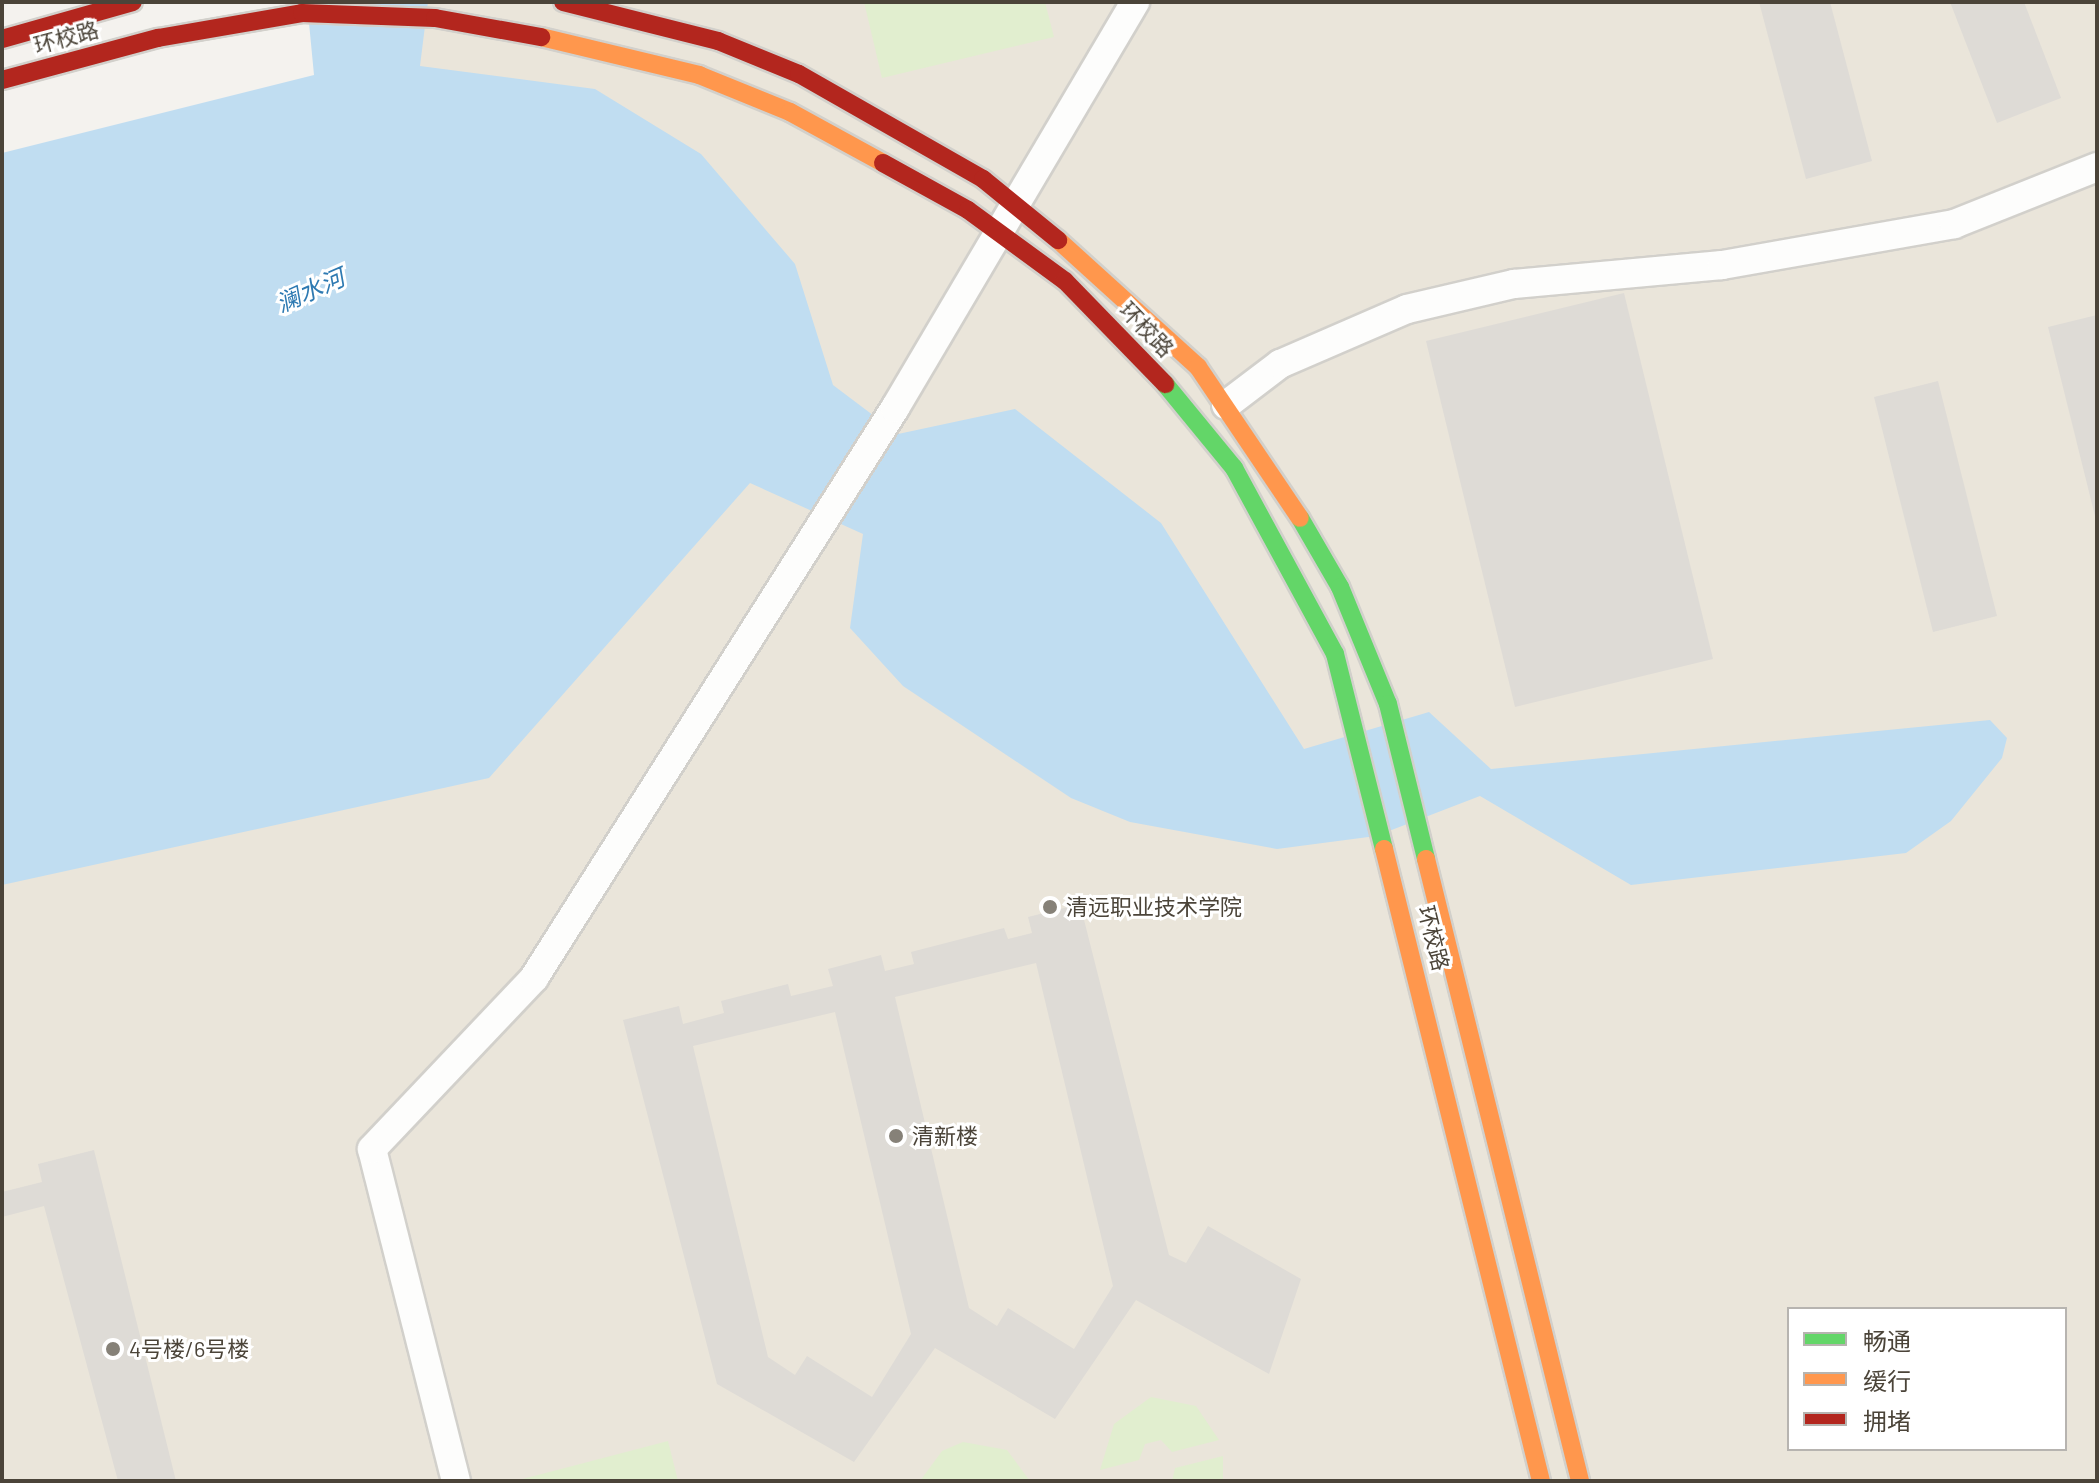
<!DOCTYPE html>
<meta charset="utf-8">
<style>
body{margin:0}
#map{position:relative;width:2099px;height:1483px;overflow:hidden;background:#f4f2ee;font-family:Barlow,"Noto Sans SC",sans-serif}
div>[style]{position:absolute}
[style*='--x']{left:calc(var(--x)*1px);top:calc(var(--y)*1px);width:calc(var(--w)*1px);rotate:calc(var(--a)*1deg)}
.education>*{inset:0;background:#eae5da}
.green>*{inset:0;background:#e1eecf}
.water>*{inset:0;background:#c0ddf1}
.building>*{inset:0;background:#dedbd6}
.roads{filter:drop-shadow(2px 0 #d2d0cb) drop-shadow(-2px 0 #d2d0cb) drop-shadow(0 2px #d2d0cb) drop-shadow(0 -2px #d2d0cb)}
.street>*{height:28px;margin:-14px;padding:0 14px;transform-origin:14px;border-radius:14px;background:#fdfdfc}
.fast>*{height:18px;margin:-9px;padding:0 9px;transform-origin:9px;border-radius:9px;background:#63d668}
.slow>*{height:18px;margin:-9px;padding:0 9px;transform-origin:9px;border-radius:9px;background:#ff974d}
.jam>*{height:18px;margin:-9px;padding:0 9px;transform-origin:9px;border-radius:9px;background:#b3261e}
.dots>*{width:22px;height:22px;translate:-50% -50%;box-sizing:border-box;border:4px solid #fff;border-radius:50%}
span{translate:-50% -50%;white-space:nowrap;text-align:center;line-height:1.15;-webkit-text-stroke:6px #fff;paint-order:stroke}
.street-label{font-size:22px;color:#4b4439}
.poi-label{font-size:22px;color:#4b4439}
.left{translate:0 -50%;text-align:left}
.water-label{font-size:24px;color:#2e7ab2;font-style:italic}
.frame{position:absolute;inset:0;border:4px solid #4b4439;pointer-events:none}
.legend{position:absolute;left:1787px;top:1307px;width:280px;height:144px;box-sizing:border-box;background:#fff;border:2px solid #b7b4b0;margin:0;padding:10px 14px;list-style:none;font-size:24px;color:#4b4439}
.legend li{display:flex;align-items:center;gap:16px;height:40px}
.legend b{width:40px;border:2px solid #b7b4b0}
</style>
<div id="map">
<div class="education">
<i style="clip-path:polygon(evenodd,330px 2px,2097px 2px,2097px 1481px,2px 1481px,2px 506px,345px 372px,330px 2px,1789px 1309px,2065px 1309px,2065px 1449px,1789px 1449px,1789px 1309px)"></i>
</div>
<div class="green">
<i style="clip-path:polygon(864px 2px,1045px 2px,1054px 37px,882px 78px)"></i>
<i style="clip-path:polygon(1151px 1397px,1196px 1406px,1219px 1440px,1172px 1452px,1161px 1440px,1145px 1444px,1139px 1460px,1100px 1470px,1114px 1424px)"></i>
<i style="clip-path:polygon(668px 1441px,678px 1481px,515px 1481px)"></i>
<i style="clip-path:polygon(963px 1442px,1007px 1450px,1030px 1481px,920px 1481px,942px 1451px)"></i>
<i style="clip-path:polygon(1223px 1456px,1223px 1481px,1172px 1481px,1175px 1468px)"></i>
</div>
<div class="water">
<i style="clip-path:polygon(307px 2px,428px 2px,420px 66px,595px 89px,701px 154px,795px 264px,833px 385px,898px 434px,1015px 409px,1161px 523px,1304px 749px,1429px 712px,1491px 769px,1990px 720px,2007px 738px,2002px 758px,1951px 821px,1906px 853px,1631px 885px,1480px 796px,1376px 836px,1277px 849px,1130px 822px,1071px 798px,903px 686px,850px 628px,863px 534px,750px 483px,489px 778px,2px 885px,2px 153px,314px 75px)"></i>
</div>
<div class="building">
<i style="clip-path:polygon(1759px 2px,1830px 2px,1872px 161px,1806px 179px)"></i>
<i style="clip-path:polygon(1950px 2px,2024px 2px,2061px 98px,1997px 123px)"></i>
<i style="clip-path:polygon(1624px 293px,1713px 659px,1515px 707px,1426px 341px)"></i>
<i style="clip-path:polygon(2097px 315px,2097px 520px,2096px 520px,2048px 327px)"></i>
<i style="clip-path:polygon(1938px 381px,1997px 616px,1933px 632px,1874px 397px)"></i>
<i style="clip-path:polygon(evenodd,1080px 904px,1169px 1255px,1186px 1263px,1208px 1226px,1301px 1279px,1269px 1374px,1136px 1300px,1055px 1419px,935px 1348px,854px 1462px,717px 1384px,623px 1020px,679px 1006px,683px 1024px,724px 1013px,721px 1001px,788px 984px,791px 996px,833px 986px,828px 969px,881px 955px,885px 971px,914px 964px,911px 952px,1004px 928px,1008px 939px,1032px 933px,1028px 917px,1080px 904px,1036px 963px,1113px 1286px,1074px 1349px,1008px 1308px,997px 1326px,969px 1308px,895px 997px,1036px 963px,1080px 904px,835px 1012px,911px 1334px,872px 1397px,807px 1356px,795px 1375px,768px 1357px,693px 1046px,835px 1012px)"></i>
<i style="clip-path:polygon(94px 1150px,176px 1481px,118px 1481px,44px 1206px,2px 1217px,2px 1192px,42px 1182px,38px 1164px)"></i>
</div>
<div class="roads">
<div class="street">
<i style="--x:1226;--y:405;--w:68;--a:-37.2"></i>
<i style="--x:1280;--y:364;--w:138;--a:-23.4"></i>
<i style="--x:1407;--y:309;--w:110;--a:-13.2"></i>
<i style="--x:1514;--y:284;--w:209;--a:-5.2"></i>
<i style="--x:1722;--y:265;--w:236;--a:-10"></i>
<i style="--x:1954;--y:224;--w:154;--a:-21.7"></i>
<i style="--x:456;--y:1481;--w:342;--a:-104.2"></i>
<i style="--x:372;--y:1149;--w:236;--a:-46.5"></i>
<i style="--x:534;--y:978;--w:675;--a:-57.65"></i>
<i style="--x:895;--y:408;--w:472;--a:-59.4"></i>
</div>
<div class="fast">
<i style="--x:1165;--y:384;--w:109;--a:50.6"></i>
<i style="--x:1234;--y:468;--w:212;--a:61.5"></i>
<i style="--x:1335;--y:654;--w:201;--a:75.9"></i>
<i style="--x:1300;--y:518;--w:80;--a:59.9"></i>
<i style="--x:1340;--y:587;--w:126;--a:67.7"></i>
<i style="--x:1388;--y:704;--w:160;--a:76.2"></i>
</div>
<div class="slow">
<i style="--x:541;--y:37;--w:163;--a:13.5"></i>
<i style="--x:699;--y:75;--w:98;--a:22.1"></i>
<i style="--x:790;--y:112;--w:106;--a:28.7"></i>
<i style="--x:1058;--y:240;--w:189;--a:42.2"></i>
<i style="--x:1198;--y:367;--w:182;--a:56"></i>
<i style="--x:1384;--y:849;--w:651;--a:76.05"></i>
<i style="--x:1426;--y:859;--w:641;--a:76.09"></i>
</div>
<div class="jam">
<i style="--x:563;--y:2;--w:160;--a:14.1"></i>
<i style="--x:718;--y:41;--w:87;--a:22.2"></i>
<i style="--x:799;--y:74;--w:212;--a:29.7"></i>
<i style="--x:983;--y:179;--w:97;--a:39.1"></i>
<i style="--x:2;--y:39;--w:136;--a:-15.8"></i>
<i style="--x:2;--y:80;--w:162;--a:-15.1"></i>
<i style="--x:158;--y:38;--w:146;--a:-9.8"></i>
<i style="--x:302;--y:13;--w:133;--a:2.2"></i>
<i style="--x:435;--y:18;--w:108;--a:10.2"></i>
<i style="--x:883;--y:163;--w:97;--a:28.9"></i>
<i style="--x:968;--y:210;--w:120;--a:36.2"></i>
<i style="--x:1065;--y:281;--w:144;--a:45.8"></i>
</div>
</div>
<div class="dots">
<i style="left:1050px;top:907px;background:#868178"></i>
<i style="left:896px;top:1136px;background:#868178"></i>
<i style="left:113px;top:1349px;background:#868178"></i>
</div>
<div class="street-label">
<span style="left:66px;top:37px;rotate:-15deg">环校路</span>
<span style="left:1147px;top:329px;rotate:46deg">环校路</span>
<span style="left:1434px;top:938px;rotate:76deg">环校路</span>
</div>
<div class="poi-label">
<span class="left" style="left:1066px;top:907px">清远职业技术学院</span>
<span class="left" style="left:912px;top:1136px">清新楼</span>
<span class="left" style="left:129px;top:1349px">4号楼/6号楼</span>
</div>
<div class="water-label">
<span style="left:310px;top:290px;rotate:-24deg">澜水河</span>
</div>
<div class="frame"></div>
<ul class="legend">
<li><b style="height:10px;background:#63d668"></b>畅通</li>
<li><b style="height:10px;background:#ff974d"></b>缓行</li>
<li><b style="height:10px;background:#b3261e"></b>拥堵</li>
</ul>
</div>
